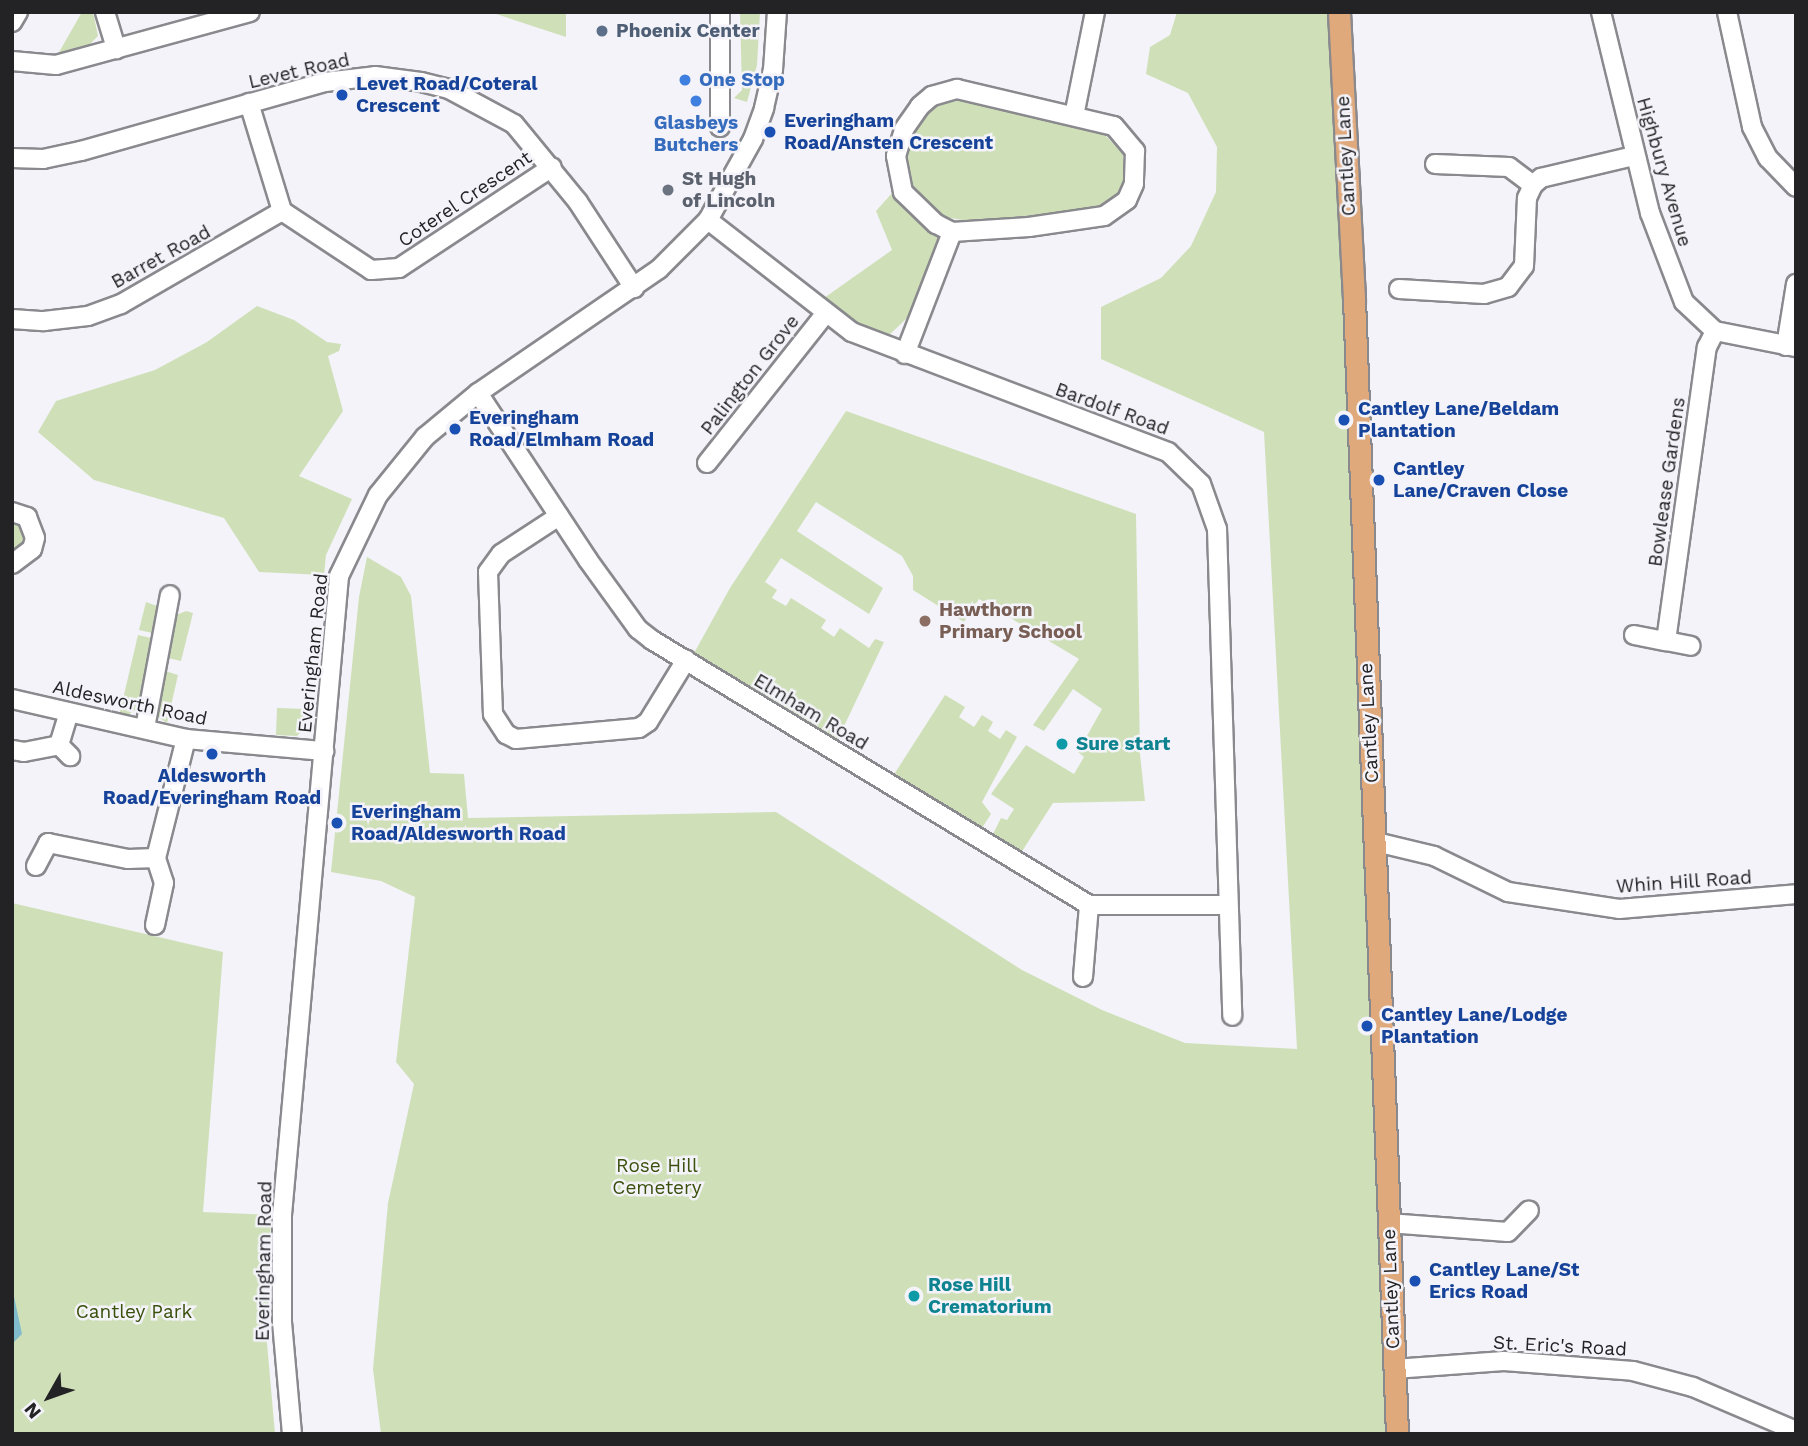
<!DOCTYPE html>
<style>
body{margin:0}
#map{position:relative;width:1808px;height:1446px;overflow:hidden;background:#f3f3f9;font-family:"Work Sans",sans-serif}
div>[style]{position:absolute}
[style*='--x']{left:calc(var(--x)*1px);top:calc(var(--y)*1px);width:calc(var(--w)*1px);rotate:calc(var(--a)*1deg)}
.green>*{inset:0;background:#cfe0b8}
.water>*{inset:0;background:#81bccd}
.roads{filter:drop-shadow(2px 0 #89898e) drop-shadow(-2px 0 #89898e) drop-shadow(0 2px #89898e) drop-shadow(0 -2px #89898e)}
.minor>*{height:18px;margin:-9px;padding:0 9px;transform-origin:9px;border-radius:9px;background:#fff}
.major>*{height:21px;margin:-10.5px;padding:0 10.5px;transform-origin:10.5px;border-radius:10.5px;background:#e0a97c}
.dots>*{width:19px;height:19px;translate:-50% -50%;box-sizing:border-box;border:4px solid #f3f3f9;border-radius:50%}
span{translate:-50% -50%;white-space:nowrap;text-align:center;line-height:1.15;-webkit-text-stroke:5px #f3f3f9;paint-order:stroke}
.service-label{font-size:19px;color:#4e5e75;font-weight:700}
.left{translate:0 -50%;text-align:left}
.street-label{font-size:19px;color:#232325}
.shop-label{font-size:19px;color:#366cbe;font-weight:700}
.transit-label{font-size:19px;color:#164399;font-weight:700}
.worship-label{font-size:19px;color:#5b616d;font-weight:700}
.education-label{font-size:19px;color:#785e54;font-weight:700}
.culture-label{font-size:19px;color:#0d838f;font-weight:700}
.park-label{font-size:19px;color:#3a500b}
.frame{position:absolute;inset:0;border:14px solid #232325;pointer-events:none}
.north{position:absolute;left:14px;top:1362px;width:70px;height:70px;-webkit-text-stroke:5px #f3f3f9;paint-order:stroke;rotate:230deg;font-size:19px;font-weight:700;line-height:28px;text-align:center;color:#232325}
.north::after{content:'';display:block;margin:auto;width:24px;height:32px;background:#232325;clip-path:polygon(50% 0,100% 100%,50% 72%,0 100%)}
</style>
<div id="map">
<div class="green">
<i style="clip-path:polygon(82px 12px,93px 12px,98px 36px,90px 44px,58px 54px)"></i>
<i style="clip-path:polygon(490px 12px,566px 12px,566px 37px)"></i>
<i style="clip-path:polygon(740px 12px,760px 12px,757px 65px,747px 102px,734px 98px,742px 90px)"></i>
<i style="clip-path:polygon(1177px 12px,1338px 12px,1397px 1434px,381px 1434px,373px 1369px,388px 1203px,414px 1084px,396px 1062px,415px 897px,381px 881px,331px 872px,359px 597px,367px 557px,401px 577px,411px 596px,430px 773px,464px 774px,468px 818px,776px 812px,1022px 970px,1102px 1010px,1185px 1043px,1297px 1049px,1264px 432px,1101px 359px,1101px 307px,1161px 278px,1191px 246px,1216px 192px,1217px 147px,1188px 93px,1146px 74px,1150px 47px,1170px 35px)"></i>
<i style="clip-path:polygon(961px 100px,1105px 135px,1123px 154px,1126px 185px,1114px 201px,1096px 209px,974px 222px,939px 216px,906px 187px,900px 166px,909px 139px,924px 116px,936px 106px)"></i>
<i style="clip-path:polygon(893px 192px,922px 224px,945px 235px,907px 318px,886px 338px,858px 327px,824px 298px,892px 250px,876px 211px)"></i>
<i style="clip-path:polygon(257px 306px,294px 320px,327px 342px,341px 344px,339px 351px,328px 356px,343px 411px,299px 476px,352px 499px,326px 555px,324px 575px,259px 572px,224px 518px,94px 480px,38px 432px,56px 401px,155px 370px,207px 342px)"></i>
<i style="clip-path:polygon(846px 411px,1136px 514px,1140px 754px,1145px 801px,1053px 803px,1019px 856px,991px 838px,1001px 818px,1007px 820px,1014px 809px,991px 794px,1026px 745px,1074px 774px,1084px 757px,1078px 752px,1102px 709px,1073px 689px,1044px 731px,1033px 725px,1079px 659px,979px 599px,964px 622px,913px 590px,913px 576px,902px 556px,816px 502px,797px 531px,883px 588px,869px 614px,781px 558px,765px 582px,777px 590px,772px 598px,786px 606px,791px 598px,826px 620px,821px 628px,834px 637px,840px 628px,869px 648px,875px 639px,884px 642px,836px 743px,693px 655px,730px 588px)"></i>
<i style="clip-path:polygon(12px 512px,35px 528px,12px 564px)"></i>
<i style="clip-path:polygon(146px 602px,157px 606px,160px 613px,157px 634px,139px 630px)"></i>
<i style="clip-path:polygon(186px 611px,193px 613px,181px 661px,164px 657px,174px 616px)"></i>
<i style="clip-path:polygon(138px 635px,155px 639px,139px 707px,125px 717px,119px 716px)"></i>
<i style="clip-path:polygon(162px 670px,178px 675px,167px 723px,158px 717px,155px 705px)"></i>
<i style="clip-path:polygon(945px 695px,965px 707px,959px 717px,974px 727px,982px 715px,993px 722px,988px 731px,1000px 739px,1006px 730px,1017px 737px,982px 802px,991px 814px,980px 831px,893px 776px)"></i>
<i style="clip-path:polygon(277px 708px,306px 709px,305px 728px,297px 736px,276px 735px)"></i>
<i style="clip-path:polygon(12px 903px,223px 952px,203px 1212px,271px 1215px,267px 1343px,275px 1434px,12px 1434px)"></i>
</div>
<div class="water">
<i style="clip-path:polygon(12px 1287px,22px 1334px,12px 1344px)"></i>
</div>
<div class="roads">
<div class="minor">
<i style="--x:105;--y:12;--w:39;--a:73"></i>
<i style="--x:720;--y:12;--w:115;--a:90"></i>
<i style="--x:1601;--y:12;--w:207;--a:76.3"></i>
<i style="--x:1650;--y:213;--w:95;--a:69.1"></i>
<i style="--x:1684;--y:302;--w:42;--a:43.1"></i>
<i style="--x:1715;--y:331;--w:83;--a:11.2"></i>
<i style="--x:1727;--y:12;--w:118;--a:77.7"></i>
<i style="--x:1752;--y:127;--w:35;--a:63"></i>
<i style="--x:1768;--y:158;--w:40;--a:46"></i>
<i style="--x:12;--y:22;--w:12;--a:-59"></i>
<i style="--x:12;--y:61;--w:44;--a:5.2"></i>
<i style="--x:56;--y:65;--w:201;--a:-15.3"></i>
<i style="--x:957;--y:89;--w:161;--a:13.3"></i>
<i style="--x:1114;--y:126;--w:33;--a:50"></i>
<i style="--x:1135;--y:151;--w:33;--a:92"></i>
<i style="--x:1134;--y:184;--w:17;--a:114"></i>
<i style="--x:1127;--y:200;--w:28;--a:145"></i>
<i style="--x:1104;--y:216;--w:76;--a:171.7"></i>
<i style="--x:1029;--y:227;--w:77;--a:176.3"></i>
<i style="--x:952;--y:232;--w:18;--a:-153"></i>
<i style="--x:936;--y:224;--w:46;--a:-135.9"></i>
<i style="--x:903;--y:192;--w:37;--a:-101"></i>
<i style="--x:896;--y:156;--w:28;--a:-73"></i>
<i style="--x:904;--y:129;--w:28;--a:-55"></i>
<i style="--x:920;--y:106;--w:16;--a:-40"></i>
<i style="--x:932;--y:96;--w:26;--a:-16"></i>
<i style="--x:249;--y:103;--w:113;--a:73"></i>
<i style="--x:282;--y:211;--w:107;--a:33.5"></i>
<i style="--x:371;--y:270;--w:28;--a:-4"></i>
<i style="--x:399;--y:268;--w:183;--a:-33.4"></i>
<i style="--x:1074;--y:116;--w:106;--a:-78.6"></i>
<i style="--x:12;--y:158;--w:31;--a:2"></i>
<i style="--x:43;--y:159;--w:39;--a:-12"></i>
<i style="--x:81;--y:151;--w:254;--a:-15.8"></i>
<i style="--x:325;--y:82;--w:50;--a:-6.8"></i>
<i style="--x:375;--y:76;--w:46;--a:7.4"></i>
<i style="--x:421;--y:82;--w:29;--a:14"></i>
<i style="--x:449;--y:89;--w:74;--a:28.3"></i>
<i style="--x:514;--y:124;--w:101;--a:50.6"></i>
<i style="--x:578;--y:202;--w:103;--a:56.9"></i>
<i style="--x:1435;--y:164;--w:74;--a:2.3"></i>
<i style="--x:1509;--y:167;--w:30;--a:37"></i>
<i style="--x:708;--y:220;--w:182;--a:37.9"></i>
<i style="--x:852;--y:332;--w:338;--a:20.8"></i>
<i style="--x:1168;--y:452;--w:46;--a:44.1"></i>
<i style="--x:1201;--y:484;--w:48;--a:70.4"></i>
<i style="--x:1217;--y:529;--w:487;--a:88.2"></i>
<i style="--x:1399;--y:289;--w:85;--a:3.4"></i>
<i style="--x:1484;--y:294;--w:25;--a:-16"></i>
<i style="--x:1508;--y:287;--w:26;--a:-53"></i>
<i style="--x:1524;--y:266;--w:68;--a:-87.5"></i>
<i style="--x:1527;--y:198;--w:14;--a:-65"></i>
<i style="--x:1533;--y:185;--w:11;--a:-41"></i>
<i style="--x:1541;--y:178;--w:96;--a:-13.3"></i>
<i style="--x:12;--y:319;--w:32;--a:4"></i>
<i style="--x:44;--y:321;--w:44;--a:-6.5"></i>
<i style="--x:88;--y:316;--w:35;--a:-20"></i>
<i style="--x:121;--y:304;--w:186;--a:-30"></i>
<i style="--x:1786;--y:346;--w:63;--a:-80.8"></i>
<i style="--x:905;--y:354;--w:131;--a:-68.9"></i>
<i style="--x:478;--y:393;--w:200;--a:56.6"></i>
<i style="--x:588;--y:560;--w:85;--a:54.1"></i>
<i style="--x:638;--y:629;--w:18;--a:38"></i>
<i style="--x:652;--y:640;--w:511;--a:31.23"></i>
<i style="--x:1089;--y:905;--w:138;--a:0"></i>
<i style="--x:707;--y:463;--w:191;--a:-51.6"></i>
<i style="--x:12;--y:512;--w:16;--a:18"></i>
<i style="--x:27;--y:517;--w:22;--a:69"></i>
<i style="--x:35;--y:538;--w:11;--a:105"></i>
<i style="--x:32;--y:549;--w:25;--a:143"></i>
<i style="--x:559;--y:516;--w:69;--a:146.8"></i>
<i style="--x:501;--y:554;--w:22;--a:126"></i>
<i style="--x:488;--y:572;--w:142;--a:88"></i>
<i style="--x:493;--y:714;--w:24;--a:57"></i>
<i style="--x:506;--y:734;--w:11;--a:27"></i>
<i style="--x:516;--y:739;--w:123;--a:-5.1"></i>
<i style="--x:639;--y:728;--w:11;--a:-34"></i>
<i style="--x:648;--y:722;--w:73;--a:-58.5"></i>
<i style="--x:1634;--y:635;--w:33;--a:11"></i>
<i style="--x:1666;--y:641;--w:297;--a:-82.1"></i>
<i style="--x:1707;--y:347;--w:18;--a:-63"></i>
<i style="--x:1666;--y:641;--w:25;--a:11"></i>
<i style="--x:12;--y:699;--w:179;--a:12.9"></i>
<i style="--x:186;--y:739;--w:139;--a:5"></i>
<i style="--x:145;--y:728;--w:135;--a:-79.4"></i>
<i style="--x:59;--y:745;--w:34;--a:-73"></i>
<i style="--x:12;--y:750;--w:12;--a:9"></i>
<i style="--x:24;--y:752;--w:36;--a:-11"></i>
<i style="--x:59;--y:745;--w:16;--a:45"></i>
<i style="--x:1376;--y:842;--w:60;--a:13.6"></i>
<i style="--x:1434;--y:856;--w:82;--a:25.9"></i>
<i style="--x:1508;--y:892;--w:112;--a:8.7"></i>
<i style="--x:1619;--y:909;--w:178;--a:-4.8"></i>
<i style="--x:36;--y:866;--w:26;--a:-62"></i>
<i style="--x:48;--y:843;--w:82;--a:11.3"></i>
<i style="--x:128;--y:859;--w:28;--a:-2"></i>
<i style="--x:156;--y:858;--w:123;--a:-75.9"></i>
<i style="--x:155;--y:925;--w:43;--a:-77.9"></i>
<i style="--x:164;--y:883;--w:26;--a:-108"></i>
<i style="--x:1083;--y:977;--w:72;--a:-85.2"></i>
<i style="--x:1388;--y:1223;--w:120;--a:4.3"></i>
<i style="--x:1508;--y:1232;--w:30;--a:-46"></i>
<i style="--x:1394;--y:1369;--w:110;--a:-4.2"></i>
<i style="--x:1504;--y:1361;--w:129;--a:4.4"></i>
<i style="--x:1633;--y:1371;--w:62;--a:14.9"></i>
<i style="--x:1693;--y:1387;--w:112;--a:23.1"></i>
<i style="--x:292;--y:1434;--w:111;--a:-95.1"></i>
<i style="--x:282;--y:1323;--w:108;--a:-90"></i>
<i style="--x:282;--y:1215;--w:642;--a:-84.9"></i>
<i style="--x:339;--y:576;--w:90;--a:-64.3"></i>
<i style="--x:378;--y:495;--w:75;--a:-51"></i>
<i style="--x:425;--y:437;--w:69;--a:-39.7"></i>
<i style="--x:478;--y:393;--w:219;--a:-34.4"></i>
<i style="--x:659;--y:269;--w:69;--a:-45"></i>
<i style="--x:708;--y:220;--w:93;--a:-60.9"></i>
<i style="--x:753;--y:139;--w:33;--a:-70"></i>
<i style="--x:764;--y:108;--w:39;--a:-77"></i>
<i style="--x:773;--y:70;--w:58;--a:-86.1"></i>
</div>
<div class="major">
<i style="--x:1339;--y:12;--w:287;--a:87"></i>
<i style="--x:1354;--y:299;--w:1136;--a:87.83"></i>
</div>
</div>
<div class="dots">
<i style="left:602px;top:31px;background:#5c6f8a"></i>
<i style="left:685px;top:80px;background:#3f7fe0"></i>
<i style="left:342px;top:95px;background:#1a4fb4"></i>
<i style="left:696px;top:101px;background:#3f7fe0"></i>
<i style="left:770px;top:132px;background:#1a4fb4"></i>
<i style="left:668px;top:190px;background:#6b7280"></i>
<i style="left:1344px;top:420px;background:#1a4fb4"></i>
<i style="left:455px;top:429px;background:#1a4fb4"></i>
<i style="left:1379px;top:480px;background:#1a4fb4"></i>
<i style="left:925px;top:621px;background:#8d6e63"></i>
<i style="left:1062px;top:744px;background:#0f9aa8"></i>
<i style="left:212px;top:754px;background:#1a4fb4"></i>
<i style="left:337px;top:823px;background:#1a4fb4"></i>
<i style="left:1367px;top:1026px;background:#1a4fb4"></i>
<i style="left:1415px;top:1281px;background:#1a4fb4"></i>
<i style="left:914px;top:1296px;background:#0f9aa8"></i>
</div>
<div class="service-label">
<span class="left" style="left:616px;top:31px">Phoenix Center</span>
</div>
<div class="street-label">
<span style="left:299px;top:71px;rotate:-13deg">Levet Road</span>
<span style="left:1346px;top:156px;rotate:-93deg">Cantley Lane</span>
<span style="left:1664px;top:172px;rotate:74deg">Highbury Avenue</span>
<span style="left:465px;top:199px;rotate:-34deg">Coterel Crescent</span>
<span style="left:161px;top:257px;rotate:-29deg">Barret Road</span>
<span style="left:750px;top:375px;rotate:-52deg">Palington Grove</span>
<span style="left:1112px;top:409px;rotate:20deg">Bardolf Road</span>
<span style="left:1667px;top:482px;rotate:-82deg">Bowlease Gardens</span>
<span style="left:313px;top:653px;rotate:-84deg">Everingham Road</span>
<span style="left:130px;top:703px;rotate:12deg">Aldesworth Road</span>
<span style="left:811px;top:712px;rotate:31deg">Elmham Road</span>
<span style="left:1369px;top:723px;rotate:-93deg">Cantley Lane</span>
<span style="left:1684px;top:882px;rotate:-4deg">Whin Hill Road</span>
<span style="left:264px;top:1261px;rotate:-89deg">Everingham Road</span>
<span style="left:1391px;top:1289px;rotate:-92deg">Cantley Lane</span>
<span style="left:1560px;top:1346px;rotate:3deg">St. Eric's Road</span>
</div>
<div class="shop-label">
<span class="left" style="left:699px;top:80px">One Stop</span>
<span style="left:696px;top:134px">Glasbeys<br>Butchers</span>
</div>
<div class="transit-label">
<span class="left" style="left:356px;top:95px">Levet Road/Coteral<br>Crescent</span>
<span class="left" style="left:784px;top:132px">Everingham<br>Road/Ansten Crescent</span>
<span class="left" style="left:1358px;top:420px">Cantley Lane/Beldam<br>Plantation</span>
<span class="left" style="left:469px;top:429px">Everingham<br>Road/Elmham Road</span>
<span class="left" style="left:1393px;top:480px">Cantley<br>Lane/Craven Close</span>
<span style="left:212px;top:787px">Aldesworth<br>Road/Everingham Road</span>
<span class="left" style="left:351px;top:823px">Everingham<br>Road/Aldesworth Road</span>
<span class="left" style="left:1381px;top:1026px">Cantley Lane/Lodge<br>Plantation</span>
<span class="left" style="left:1429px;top:1281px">Cantley Lane/St<br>Erics Road</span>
</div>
<div class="worship-label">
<span class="left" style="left:682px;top:190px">St Hugh<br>of Lincoln</span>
</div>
<div class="education-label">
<span class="left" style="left:939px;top:621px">Hawthorn<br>Primary School</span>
</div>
<div class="culture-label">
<span class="left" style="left:1076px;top:744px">Sure start</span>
<span class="left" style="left:928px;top:1296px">Rose Hill<br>Crematorium</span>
</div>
<div class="park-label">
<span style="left:657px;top:1177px">Rose Hill<br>Cemetery</span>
<span style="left:134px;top:1312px">Cantley Park</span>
</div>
<div class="frame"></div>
<div class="north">N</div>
</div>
